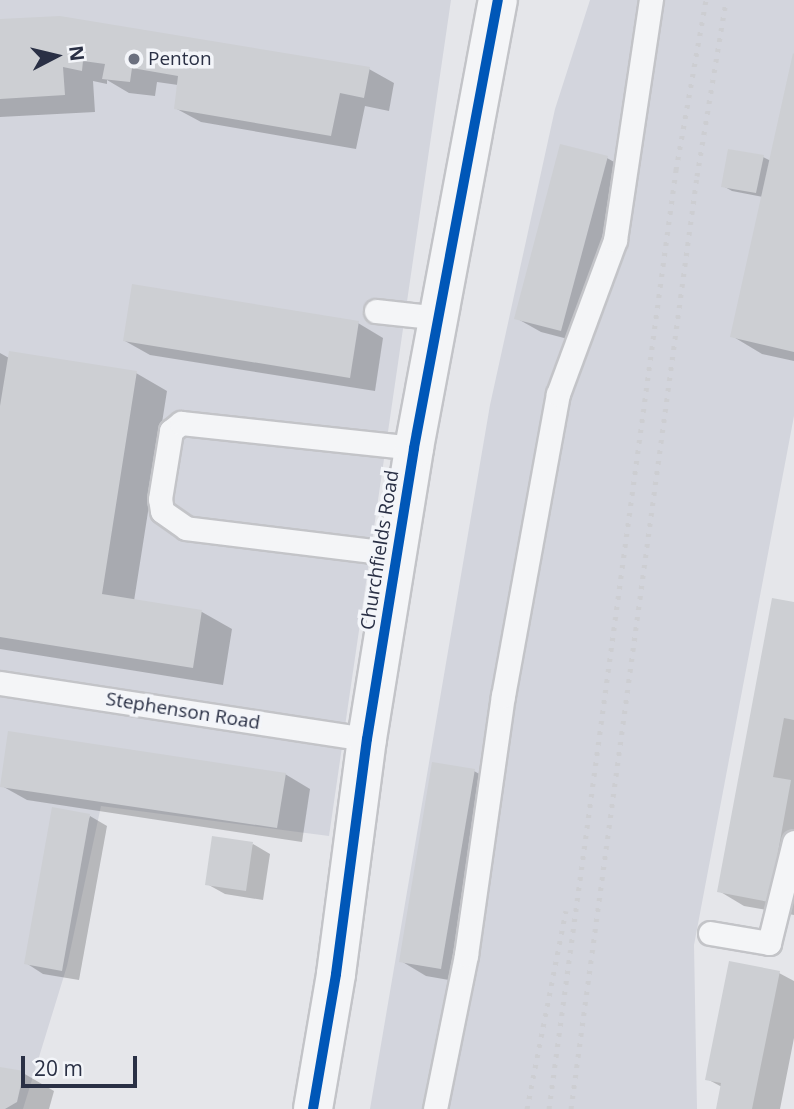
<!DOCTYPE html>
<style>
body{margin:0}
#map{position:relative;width:794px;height:1109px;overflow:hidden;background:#e5e6ea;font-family:"Open Sans",sans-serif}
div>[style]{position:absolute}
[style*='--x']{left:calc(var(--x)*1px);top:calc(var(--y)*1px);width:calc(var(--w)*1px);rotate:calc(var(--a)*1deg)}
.built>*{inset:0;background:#d3d5dd}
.shadow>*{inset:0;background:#0003}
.building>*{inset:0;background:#cdcfd3}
.roads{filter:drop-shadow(2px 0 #c3c4c8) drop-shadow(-2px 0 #c3c4c8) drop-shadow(0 2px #c3c4c8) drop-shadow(0 -2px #c3c4c8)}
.service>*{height:23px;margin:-11.5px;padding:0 11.5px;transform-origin:11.5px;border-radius:11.5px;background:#f4f5f7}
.tertiary>*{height:38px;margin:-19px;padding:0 19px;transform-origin:19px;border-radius:19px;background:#f4f5f7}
.rail>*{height:5px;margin-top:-2.5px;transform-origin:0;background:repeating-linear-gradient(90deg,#cdced2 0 3.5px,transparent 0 10.5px)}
.cycleway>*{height:10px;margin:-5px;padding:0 5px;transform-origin:5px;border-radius:5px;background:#0057b8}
.dots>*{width:19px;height:19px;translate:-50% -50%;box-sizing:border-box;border:4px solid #f3f5f9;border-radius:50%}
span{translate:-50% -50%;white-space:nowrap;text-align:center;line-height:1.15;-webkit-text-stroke:7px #f3f5f9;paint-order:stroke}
.poi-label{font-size:19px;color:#2a3045}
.left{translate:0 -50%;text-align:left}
.street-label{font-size:19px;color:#2a3045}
.north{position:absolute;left:21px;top:21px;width:70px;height:70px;-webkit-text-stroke:5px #f3f5f9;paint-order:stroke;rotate:83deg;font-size:19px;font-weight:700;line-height:28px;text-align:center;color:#2a3045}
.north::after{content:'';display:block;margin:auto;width:24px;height:32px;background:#2a3045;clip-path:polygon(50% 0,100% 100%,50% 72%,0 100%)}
.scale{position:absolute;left:21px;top:1056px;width:116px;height:32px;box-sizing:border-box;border:4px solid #2a3045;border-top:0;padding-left:9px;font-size:21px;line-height:24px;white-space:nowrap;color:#2a3045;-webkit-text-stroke:5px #f3f5f9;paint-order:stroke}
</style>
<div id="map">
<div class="built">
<i style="clip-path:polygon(0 0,451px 0,329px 836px,101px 806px,67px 966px,23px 1109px,0 1109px)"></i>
<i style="clip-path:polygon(590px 0,794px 0,794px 416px,694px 945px,697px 1109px,370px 1109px,490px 405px,555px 109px)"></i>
</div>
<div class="shadow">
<i style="clip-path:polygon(0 21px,369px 69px,394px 83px,389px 111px,365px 106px,356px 149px,201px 122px,175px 108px,178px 85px,157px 82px,155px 96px,129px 93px,107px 80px,107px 84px,93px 81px,95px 112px,0 117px)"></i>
<i style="clip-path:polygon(794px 57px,794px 361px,762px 354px,732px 336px,763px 197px,732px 191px,723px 186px,763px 157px,771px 161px)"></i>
<i style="clip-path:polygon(607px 158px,632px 172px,587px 344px,541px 332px,516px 318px)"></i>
<i style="clip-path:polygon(358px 323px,383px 338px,375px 391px,150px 355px,125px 341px)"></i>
<i style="clip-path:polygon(0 353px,9px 358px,136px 373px,167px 391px,134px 601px,202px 612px,232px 629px,223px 685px,0 649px)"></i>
<i style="clip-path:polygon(794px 604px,794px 915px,744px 906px,719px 891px)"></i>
<i style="clip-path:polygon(474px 771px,499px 785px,466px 983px,426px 976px,401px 961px)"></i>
<i style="clip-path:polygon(285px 774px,310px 789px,302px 842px,27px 800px,2px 786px)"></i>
<i style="clip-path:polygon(90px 816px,107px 826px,79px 980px,43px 974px,26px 963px)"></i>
<i style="clip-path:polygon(253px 844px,270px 854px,263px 900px,225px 894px,207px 884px)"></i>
<i style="clip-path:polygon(779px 973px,794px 981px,794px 1038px,780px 1109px,717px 1109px,722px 1087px,707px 1079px)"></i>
<i style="clip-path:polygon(0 1069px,23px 1073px,54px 1091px,49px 1109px,0 1109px)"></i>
</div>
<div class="building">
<i style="clip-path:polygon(60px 16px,370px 67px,364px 98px,340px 93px,331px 136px,174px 109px,178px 76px,132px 68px,130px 82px,102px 79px,105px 64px,83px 61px,82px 71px,63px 67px,65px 95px,0 99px,0 19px)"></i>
<i style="clip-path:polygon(793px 53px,794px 54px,794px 352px,730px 337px)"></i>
<i style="clip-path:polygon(560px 144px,608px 156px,561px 331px,514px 319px)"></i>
<i style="clip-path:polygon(728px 149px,764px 155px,756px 193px,721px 187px)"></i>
<i style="clip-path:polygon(132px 284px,359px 321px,350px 378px,123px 341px)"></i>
<i style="clip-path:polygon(9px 351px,137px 371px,102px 594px,202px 610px,193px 668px,0 637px,0 406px)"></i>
<i style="clip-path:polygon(772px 598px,794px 602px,794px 720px,784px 718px,773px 777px,791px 780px,769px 902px,717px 892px)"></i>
<i style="clip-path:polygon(8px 731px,286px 773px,277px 828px,0 787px)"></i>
<i style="clip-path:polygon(432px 762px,475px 769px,441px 969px,399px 962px)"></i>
<i style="clip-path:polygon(52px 807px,90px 814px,62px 971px,24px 964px)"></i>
<i style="clip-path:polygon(212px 836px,253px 842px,246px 891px,205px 885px)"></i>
<i style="clip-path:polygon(729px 961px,780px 971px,752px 1109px,716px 1109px,721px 1083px,705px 1080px)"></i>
<i style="clip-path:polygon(0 1067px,24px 1071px,17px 1102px,5px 1109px,0 1109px)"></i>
</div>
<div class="roads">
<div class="service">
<i style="--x:376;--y:311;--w:63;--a:6.3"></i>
<i style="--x:397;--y:554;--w:213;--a:-173"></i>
<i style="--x:186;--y:528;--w:29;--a:-145"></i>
<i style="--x:162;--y:511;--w:12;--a:-99"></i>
<i style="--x:160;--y:499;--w:69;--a:-80.8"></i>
<i style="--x:171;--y:431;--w:13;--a:-39"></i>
<i style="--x:181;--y:423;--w:234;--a:6.1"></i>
<i style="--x:0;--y:683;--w:371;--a:8.7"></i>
<i style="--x:710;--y:933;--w:60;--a:9.6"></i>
<i style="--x:769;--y:943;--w:104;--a:-76.1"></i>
<i style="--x:435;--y:1109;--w:157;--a:-78.6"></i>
<i style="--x:466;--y:955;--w:262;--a:-81.9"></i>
<i style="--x:503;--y:696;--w:307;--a:-79.7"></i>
<i style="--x:558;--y:394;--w:164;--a:-69.7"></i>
<i style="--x:615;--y:240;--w:243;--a:-81.5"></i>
</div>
<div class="tertiary">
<i style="--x:313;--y:1109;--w:137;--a:-80.3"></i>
<i style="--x:336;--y:974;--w:237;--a:-82.5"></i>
<i style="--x:367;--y:739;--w:295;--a:-80.8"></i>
<i style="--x:414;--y:448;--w:456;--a:-79.4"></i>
</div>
</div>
<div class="rail">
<i style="--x:527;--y:1109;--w:202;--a:-78.9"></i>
<i style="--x:549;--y:1109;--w:948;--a:-82.3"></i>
<i style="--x:676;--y:170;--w:173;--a:-80"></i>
<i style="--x:571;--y:1109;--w:941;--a:-82.31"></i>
<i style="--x:697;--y:176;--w:178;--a:-80.6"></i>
</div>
<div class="cycleway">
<i style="--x:313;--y:1109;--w:137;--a:-80.3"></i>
<i style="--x:336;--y:974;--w:237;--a:-82.5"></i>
<i style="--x:367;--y:739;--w:295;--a:-80.8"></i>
<i style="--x:414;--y:448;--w:456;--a:-79.4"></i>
</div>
<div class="dots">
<i style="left:134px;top:59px;background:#6b707f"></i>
</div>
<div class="poi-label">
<span class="left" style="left:148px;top:59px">Penton</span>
</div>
<div class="street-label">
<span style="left:380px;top:550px;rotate:-81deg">Churchfields Road</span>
<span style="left:183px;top:711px;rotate:9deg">Stephenson Road</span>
</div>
<div class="north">N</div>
<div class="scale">20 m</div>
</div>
